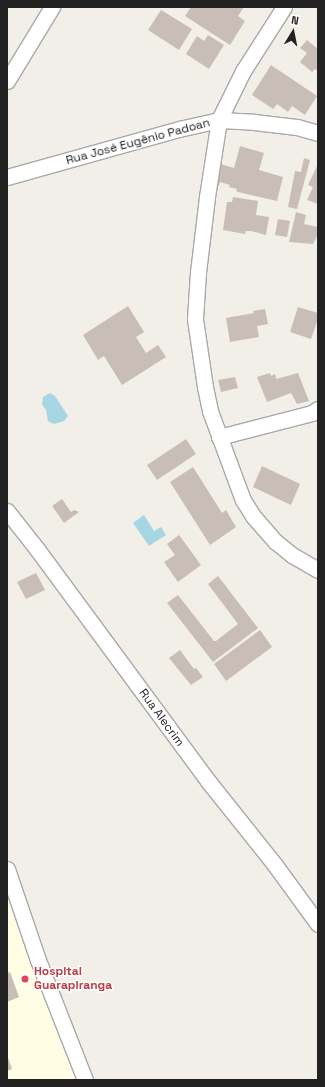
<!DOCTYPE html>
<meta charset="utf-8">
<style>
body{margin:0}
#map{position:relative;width:325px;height:1087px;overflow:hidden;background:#f2efe8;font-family:"Space Grotesk",sans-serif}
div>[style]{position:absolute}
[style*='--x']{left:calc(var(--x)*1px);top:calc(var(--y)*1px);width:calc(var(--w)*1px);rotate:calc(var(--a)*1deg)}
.education>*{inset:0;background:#fffee4}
.water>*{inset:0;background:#a6d6e3}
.building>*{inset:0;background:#c8beb7}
.roads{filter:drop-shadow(1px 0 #a9a9a9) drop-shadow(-1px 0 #a9a9a9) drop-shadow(0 1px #a9a9a9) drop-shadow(0 -1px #a9a9a9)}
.minor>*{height:15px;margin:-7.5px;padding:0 7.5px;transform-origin:7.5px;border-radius:7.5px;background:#fff}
.dots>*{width:11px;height:11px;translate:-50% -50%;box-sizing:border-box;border:2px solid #fff;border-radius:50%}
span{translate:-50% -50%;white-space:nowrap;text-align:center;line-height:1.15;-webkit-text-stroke:3px #fff;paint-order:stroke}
.street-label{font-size:12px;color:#222}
.health-label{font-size:12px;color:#be3a42;font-weight:700}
.left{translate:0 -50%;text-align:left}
.frame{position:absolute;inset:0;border:8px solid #222;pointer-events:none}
.north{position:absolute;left:273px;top:12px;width:40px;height:40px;-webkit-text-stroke:3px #fff;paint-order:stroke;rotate:10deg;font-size:11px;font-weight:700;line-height:16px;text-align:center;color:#222}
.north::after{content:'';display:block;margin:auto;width:14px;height:18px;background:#222;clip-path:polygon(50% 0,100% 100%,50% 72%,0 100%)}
</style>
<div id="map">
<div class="education">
<i style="clip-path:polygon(7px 879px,79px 1080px,7px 1080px)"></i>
</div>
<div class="water">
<i style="clip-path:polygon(50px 393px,55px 396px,68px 416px,64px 421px,54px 424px,48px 421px,46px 410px,42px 404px,43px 397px)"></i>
<i style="clip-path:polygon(144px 515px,154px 531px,161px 527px,166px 535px,149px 546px,133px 523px)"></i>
</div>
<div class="building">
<i style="clip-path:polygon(191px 7px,244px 7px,238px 16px,245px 21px,230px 45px,185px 16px)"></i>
<i style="clip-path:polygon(161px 10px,192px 29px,179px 50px,148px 30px)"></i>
<i style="clip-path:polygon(208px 35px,224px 45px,209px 69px,186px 54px,197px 36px,204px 41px)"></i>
<i style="clip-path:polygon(307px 40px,318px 49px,318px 71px,315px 69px,312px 72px,300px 62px,307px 53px,300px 48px)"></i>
<i style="clip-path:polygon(271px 65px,317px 96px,305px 115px,292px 106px,288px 112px,277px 104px,273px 109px,252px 95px)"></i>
<i style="clip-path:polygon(240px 146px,264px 153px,259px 170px,283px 177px,277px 201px,238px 192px,236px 191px,237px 189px,229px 187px,230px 185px,220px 182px,219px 186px,212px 184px,217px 163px,234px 168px)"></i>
<i style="clip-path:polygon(304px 158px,310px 160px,297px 209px,288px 207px,295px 171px,301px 172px)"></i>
<i style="clip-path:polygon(318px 164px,318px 204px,307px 200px,313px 187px,308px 185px)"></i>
<i style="clip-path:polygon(233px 197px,258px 201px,256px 215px,269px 217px,266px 235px,251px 231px,246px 231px,245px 234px,223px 230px,227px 202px,232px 202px)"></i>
<i style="clip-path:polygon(296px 212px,306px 215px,304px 224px,318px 227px,318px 234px,313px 244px,289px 242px)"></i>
<i style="clip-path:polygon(278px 219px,290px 221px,287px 237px,275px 235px)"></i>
<i style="clip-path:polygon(128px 306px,144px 332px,136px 337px,146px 353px,158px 345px,166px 357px,122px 385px,104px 356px,98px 360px,83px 335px)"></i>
<i style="clip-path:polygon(298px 307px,318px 313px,318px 319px,311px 339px,290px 332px)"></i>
<i style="clip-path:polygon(265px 309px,268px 324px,257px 326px,259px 337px,230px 342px,226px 318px,254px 313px,253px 311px)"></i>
<i style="clip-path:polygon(270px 373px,271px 376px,275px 374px,276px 379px,298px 373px,309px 401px,297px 404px,291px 393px,267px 402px,257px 377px)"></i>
<i style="clip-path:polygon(235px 377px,238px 388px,221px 392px,218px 380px)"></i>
<i style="clip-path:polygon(186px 439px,196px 454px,157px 480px,147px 465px)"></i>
<i style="clip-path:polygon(262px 466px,300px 484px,291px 505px,253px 487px)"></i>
<i style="clip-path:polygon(193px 467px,222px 513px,226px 510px,236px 527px,210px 545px,170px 482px)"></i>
<i style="clip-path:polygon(62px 499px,71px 512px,74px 510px,79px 512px,64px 523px,52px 506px)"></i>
<i style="clip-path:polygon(179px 535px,201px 565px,178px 582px,164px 562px,175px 555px,167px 544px)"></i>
<i style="clip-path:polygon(36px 573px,45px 590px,26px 599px,17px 582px)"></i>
<i style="clip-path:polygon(218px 576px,258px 628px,213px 662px,167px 603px,178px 595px,214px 641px,216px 641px,238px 624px,208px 584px)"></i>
<i style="clip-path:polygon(260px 630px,272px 647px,226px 681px,214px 664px)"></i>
<i style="clip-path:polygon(180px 650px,194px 669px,196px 668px,203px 677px,191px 685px,169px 658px)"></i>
<i style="clip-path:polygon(10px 972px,19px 997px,7px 1002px,7px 973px)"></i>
<i style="clip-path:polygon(7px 1055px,12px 1069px,7px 1071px)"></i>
</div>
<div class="roads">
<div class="minor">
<i style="--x:284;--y:7;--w:76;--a:122.6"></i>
<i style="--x:243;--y:71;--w:55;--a:116.1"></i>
<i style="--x:219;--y:120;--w:78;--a:98.9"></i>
<i style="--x:207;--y:197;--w:76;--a:96.8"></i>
<i style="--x:198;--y:272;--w:47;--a:93.7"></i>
<i style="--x:195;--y:319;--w:69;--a:81.6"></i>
<i style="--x:205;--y:387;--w:25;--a:78"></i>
<i style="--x:210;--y:411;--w:95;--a:69.7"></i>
<i style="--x:243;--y:500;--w:19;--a:58"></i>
<i style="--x:253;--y:516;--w:35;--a:49"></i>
<i style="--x:276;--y:542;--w:21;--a:39"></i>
<i style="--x:292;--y:555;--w:30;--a:30"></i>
<i style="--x:7;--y:81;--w:87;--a:-58.7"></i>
<i style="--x:7;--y:177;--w:179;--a:-15.6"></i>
<i style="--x:179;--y:129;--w:41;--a:-12.7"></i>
<i style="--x:219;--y:120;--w:35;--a:3"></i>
<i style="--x:254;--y:122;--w:43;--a:6.6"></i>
<i style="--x:297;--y:127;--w:22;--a:16"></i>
<i style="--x:219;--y:437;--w:96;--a:-14.5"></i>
<i style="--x:312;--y:413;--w:7;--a:-34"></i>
<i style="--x:7;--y:511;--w:48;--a:51.7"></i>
<i style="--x:37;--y:549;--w:288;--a:53.6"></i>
<i style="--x:208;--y:781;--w:107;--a:51.4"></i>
<i style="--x:275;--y:865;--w:73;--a:53.9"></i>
<i style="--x:7;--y:869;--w:96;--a:71.2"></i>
<i style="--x:38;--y:960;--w:129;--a:68.6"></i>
</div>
</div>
<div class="dots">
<i style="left:25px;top:979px;background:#e0444e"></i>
</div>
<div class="street-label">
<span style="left:138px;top:142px;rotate:-15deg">Rua José Eugênio Padoan</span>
<span style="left:161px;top:718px;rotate:54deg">Rua Alecrim</span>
</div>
<div class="health-label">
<span class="left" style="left:34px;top:979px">Hospital<br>Guarapiranga</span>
</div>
<div class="frame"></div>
<div class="north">N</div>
</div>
